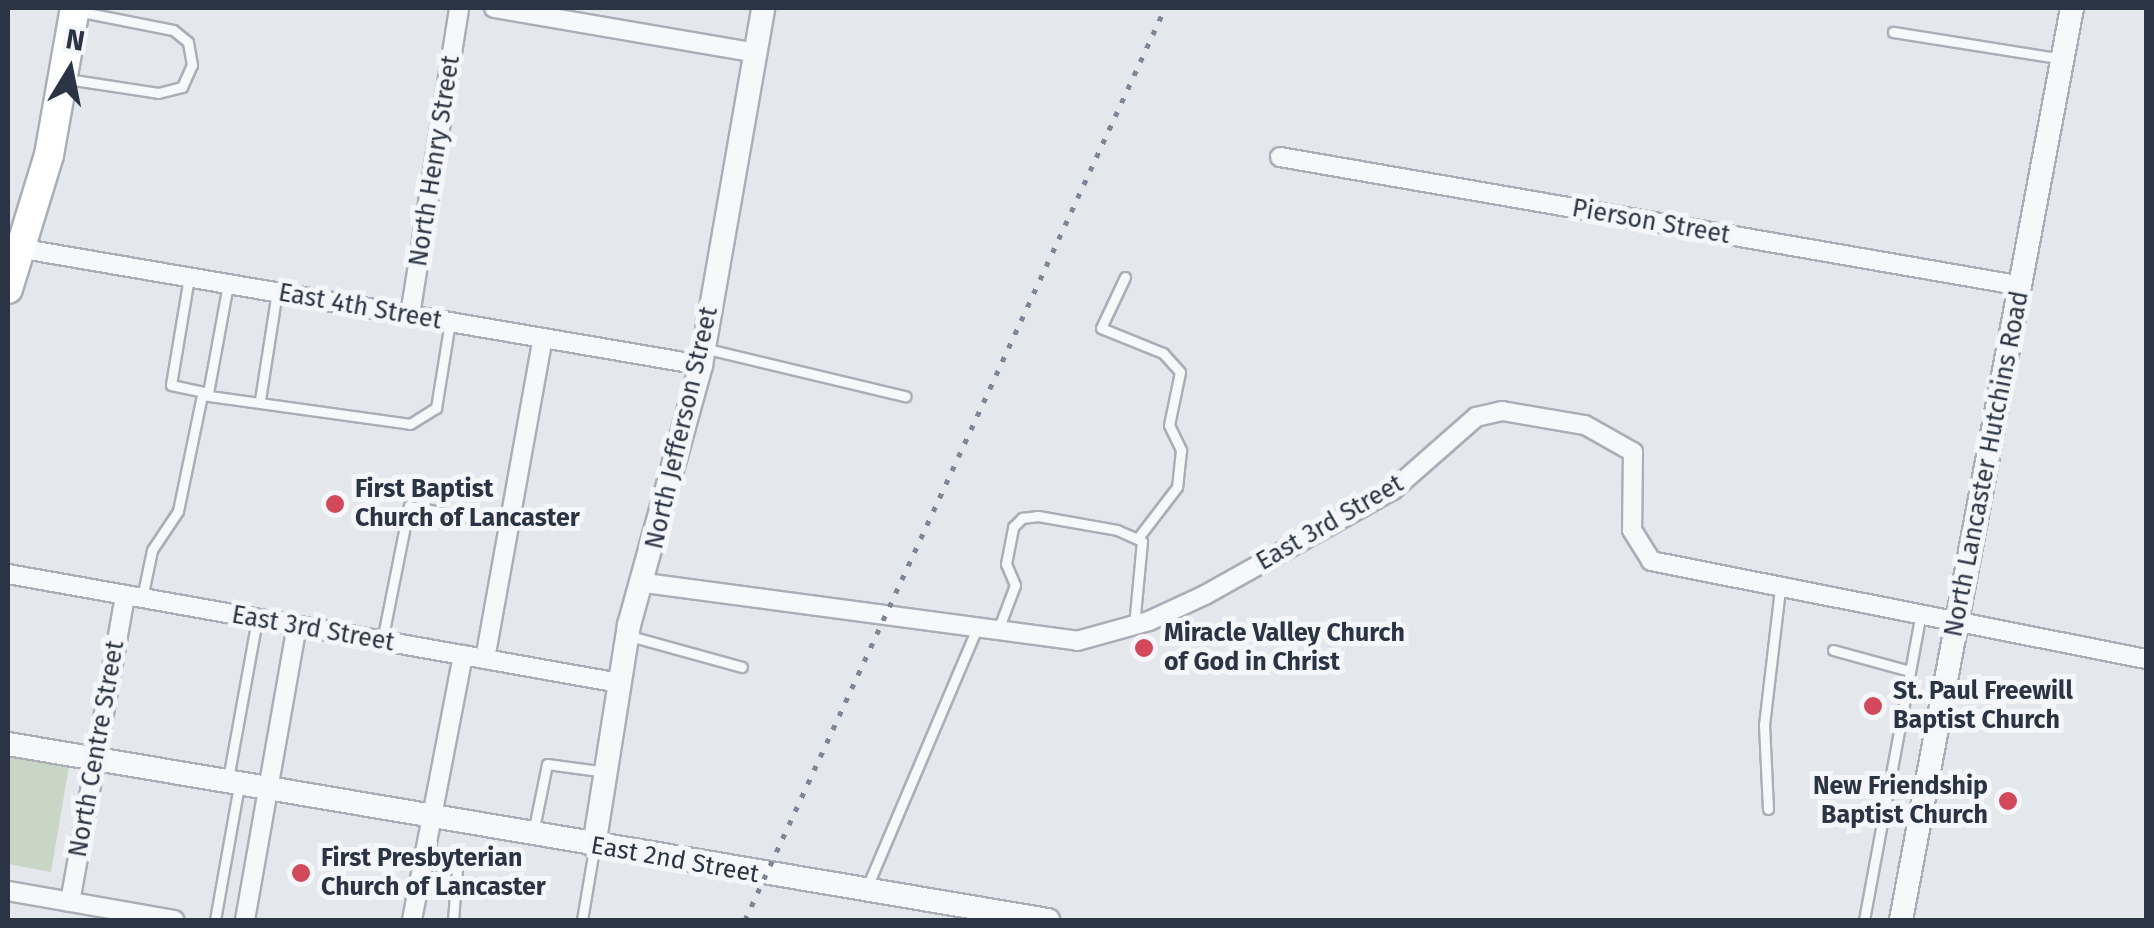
<!DOCTYPE html>
<style>
body{margin:0}
#map{position:relative;width:2154px;height:928px;overflow:hidden;background:#e4e7ec;font-family:"Fira Sans",sans-serif}
div>[style]{position:absolute}
[style*='--x']{left:calc(var(--x)*1px);top:calc(var(--y)*1px);width:calc(var(--w)*1px);rotate:calc(var(--a)*1deg)}
.green>*{inset:0;background:#c9d6c5}
.roads{filter:drop-shadow(2px 0 #a9aeb7) drop-shadow(-2px 0 #a9aeb7) drop-shadow(0 2px #a9aeb7) drop-shadow(0 -2px #a9aeb7)}
.service>*{height:9px;margin:-4.5px;padding:0 4.5px;transform-origin:4.5px;border-radius:4.5px;background:#f7f8fa}
.minor>*{height:18px;margin:-9px;padding:0 9px;transform-origin:9px;border-radius:9px;background:#f7f8fa}
.tertiary>*{height:22px;margin:-11px;padding:0 11px;transform-origin:11px;border-radius:11px;background:#f7f8fa}
.primary>*{height:28px;margin:-14px;padding:0 14px;transform-origin:14px;border-radius:14px;background:#fff}
.rail>*{height:5px;margin-top:-2.5px;transform-origin:0;background:repeating-linear-gradient(90deg,#7d8696 0 5px,transparent 0 15px)}
.dots>*{width:28px;height:28px;translate:-50% -50%;box-sizing:border-box;border:5px solid #f4f6f9;border-radius:50%}
span{translate:-50% -50%;white-space:nowrap;text-align:center;line-height:1.15;-webkit-text-stroke:10px #f4f6f9;paint-order:stroke}
.street-label{font-size:25px;color:#2b3445}
.poi-label{font-size:25px;color:#2b3445;font-weight:700}
.left{translate:0 -50%;text-align:left}
.right{translate:-100% -50%;text-align:right}
.frame{position:absolute;inset:0;border:10px solid #2b3445;pointer-events:none}
.north{position:absolute;left:20px;top:20px;width:100px;height:100px;-webkit-text-stroke:8px #f4f6f9;paint-order:stroke;rotate:10deg;font-size:28px;font-weight:700;line-height:40px;text-align:center;color:#2b3445}
.north::after{content:'';display:block;margin:auto;width:35px;height:45px;background:#2b3445;clip-path:polygon(50% 0,100% 100%,50% 72%,0 100%)}
</style>
<div id="map">
<div class="green">
<i style="clip-path:polygon(8px 756px,69px 766px,51px 872px,8px 864px)"></i>
</div>
<div class="roads">
<div class="service">
<i style="--x:1893;--y:32;--w:172;--a:9"></i>
<i style="--x:67;--y:79;--w:92;--a:8.7"></i>
<i style="--x:158;--y:93;--w:25;--a:-14"></i>
<i style="--x:182;--y:87;--w:24;--a:-66"></i>
<i style="--x:192;--y:65;--w:23;--a:-100"></i>
<i style="--x:188;--y:42;--w:19;--a:-141"></i>
<i style="--x:173;--y:30;--w:98;--a:-168.8"></i>
<i style="--x:189;--y:277;--w:109;--a:99.5"></i>
<i style="--x:171;--y:385;--w:38;--a:12"></i>
<i style="--x:208;--y:393;--w:111;--a:-79.6"></i>
<i style="--x:1125;--y:277;--w:56;--a:115.2"></i>
<i style="--x:1101;--y:328;--w:67;--a:22"></i>
<i style="--x:1163;--y:353;--w:25;--a:48"></i>
<i style="--x:1180;--y:372;--w:54;--a:101.7"></i>
<i style="--x:1169;--y:425;--w:28;--a:64"></i>
<i style="--x:1181;--y:450;--w:37;--a:96"></i>
<i style="--x:1177;--y:487;--w:64;--a:127.4"></i>
<i style="--x:707;--y:349;--w:204;--a:13.4"></i>
<i style="--x:260;--y:400;--w:109;--a:-81.1"></i>
<i style="--x:142;--y:598;--w:49;--a:-78.2"></i>
<i style="--x:152;--y:550;--w:47;--a:-56.3"></i>
<i style="--x:178;--y:511;--w:118;--a:-78.3"></i>
<i style="--x:202;--y:395;--w:210;--a:7.9"></i>
<i style="--x:410;--y:424;--w:31;--a:-32"></i>
<i style="--x:436;--y:408;--w:87;--a:-80.8"></i>
<i style="--x:998;--y:630;--w:48;--a:-69.3"></i>
<i style="--x:1015;--y:585;--w:23;--a:-113"></i>
<i style="--x:1006;--y:564;--w:38;--a:-79"></i>
<i style="--x:1013;--y:527;--w:13;--a:-45"></i>
<i style="--x:1022;--y:518;--w:16;--a:-7"></i>
<i style="--x:1038;--y:516;--w:80;--a:10"></i>
<i style="--x:1117;--y:530;--w:27;--a:24"></i>
<i style="--x:1142;--y:541;--w:84;--a:95.4"></i>
<i style="--x:630;--y:636;--w:116;--a:15.5"></i>
<i style="--x:382;--y:641;--w:138;--a:-78.7"></i>
<i style="--x:409;--y:506;--w:103;--a:10.7"></i>
<i style="--x:1833;--y:650;--w:80;--a:15.3"></i>
<i style="--x:228;--y:779;--w:163;--a:-79.7"></i>
<i style="--x:1768;--y:809;--w:84;--a:-92.7"></i>
<i style="--x:1764;--y:725;--w:137;--a:-83.3"></i>
<i style="--x:533;--y:833;--w:70;--a:-78.5"></i>
<i style="--x:547;--y:764;--w:60;--a:7.7"></i>
<i style="--x:424;--y:861;--w:34;--a:14"></i>
<i style="--x:457;--y:869;--w:51;--a:94.5"></i>
<i style="--x:867;--y:887;--w:281;--a:-67"></i>
<i style="--x:215;--y:920;--w:137;--a:-79.9"></i>
<i style="--x:582;--y:920;--w:72;--a:-80.4"></i>
<i style="--x:1864;--y:920;--w:307;--a:-79.5"></i>
</div>
<div class="minor">
<i style="--x:494;--y:8;--w:266;--a:9.7"></i>
<i style="--x:1280;--y:157;--w:753;--a:9.86"></i>
<i style="--x:12;--y:247;--w:699;--a:9.72"></i>
<i style="--x:410;--y:315;--w:311;--a:-80.9"></i>
<i style="--x:8;--y:574;--w:621;--a:10.11"></i>
<i style="--x:645;--y:583;--w:436;--a:7.6"></i>
<i style="--x:1077;--y:641;--w:75;--a:-15.5"></i>
<i style="--x:1149;--y:621;--w:62;--a:-24.9"></i>
<i style="--x:1205;--y:595;--w:215;--a:-29.2"></i>
<i style="--x:1393;--y:490;--w:111;--a:-41.3"></i>
<i style="--x:1476;--y:417;--w:27;--a:-13"></i>
<i style="--x:1502;--y:411;--w:84;--a:9.6"></i>
<i style="--x:1585;--y:425;--w:55;--a:29.4"></i>
<i style="--x:1633;--y:452;--w:78;--a:90.7"></i>
<i style="--x:1632;--y:530;--w:36;--a:58"></i>
<i style="--x:1651;--y:561;--w:505;--a:11.2"></i>
<i style="--x:485;--y:659;--w:326;--a:-79.8"></i>
<i style="--x:8;--y:891;--w:169;--a:9.9"></i>
<i style="--x:70;--y:902;--w:312;--a:-79.8"></i>
<i style="--x:245;--y:920;--w:299;--a:-80"></i>
<i style="--x:412;--y:920;--w:270;--a:-79.1"></i>
</div>
<div class="tertiary">
<i style="--x:8;--y:744;--w:1055;--a:9.61"></i>
<i style="--x:594;--y:846;--w:224;--a:-81"></i>
<i style="--x:629;--y:625;--w:270;--a:-74.5"></i>
<i style="--x:701;--y:365;--w:362;--a:-80.1"></i>
<i style="--x:1901;--y:920;--w:928;--a:-79.38"></i>
</div>
<div class="primary">
<i style="--x:8;--y:289;--w:140;--a:-73"></i>
<i style="--x:49;--y:155;--w:149;--a:-80"></i>
</div>
</div>
<div class="rail">
<i style="--x:745;--y:920;--w:1004;--a:-65.27"></i>
</div>
<div class="dots">
<i style="left:335px;top:504px;background:#d1495b"></i>
<i style="left:1144px;top:648px;background:#d1495b"></i>
<i style="left:1873px;top:706px;background:#d1495b"></i>
<i style="left:2008px;top:801px;background:#d1495b"></i>
<i style="left:301px;top:873px;background:#d1495b"></i>
</div>
<div class="street-label">
<span style="left:435px;top:161px;rotate:-81deg">North Henry Street</span>
<span style="left:1651px;top:222px;rotate:10deg">Pierson Street</span>
<span style="left:360px;top:307px;rotate:10deg">East 4th Street</span>
<span style="left:682px;top:428px;rotate:-77deg">North Jefferson Street</span>
<span style="left:1987px;top:464px;rotate:-79deg">North Lancaster Hutchins Road</span>
<span style="left:1330px;top:523px;rotate:-30deg">East 3rd Street</span>
<span style="left:313px;top:629px;rotate:10deg">East 3rd Street</span>
<span style="left:97px;top:749px;rotate:-80deg">North Centre Street</span>
<span style="left:675px;top:860px;rotate:10deg">East 2nd Street</span>
</div>
<div class="poi-label">
<span class="left" style="left:355px;top:504px">First Baptist<br>Church of Lancaster</span>
<span class="left" style="left:1164px;top:648px">Miracle Valley Church<br>of God in Christ</span>
<span class="left" style="left:1893px;top:706px">St. Paul Freewill<br>Baptist Church</span>
<span class="right" style="left:1988px;top:801px">New Friendship<br>Baptist Church</span>
<span class="left" style="left:321px;top:873px">First Presbyterian<br>Church of Lancaster</span>
</div>
<div class="frame"></div>
<div class="north">N</div>
</div>
